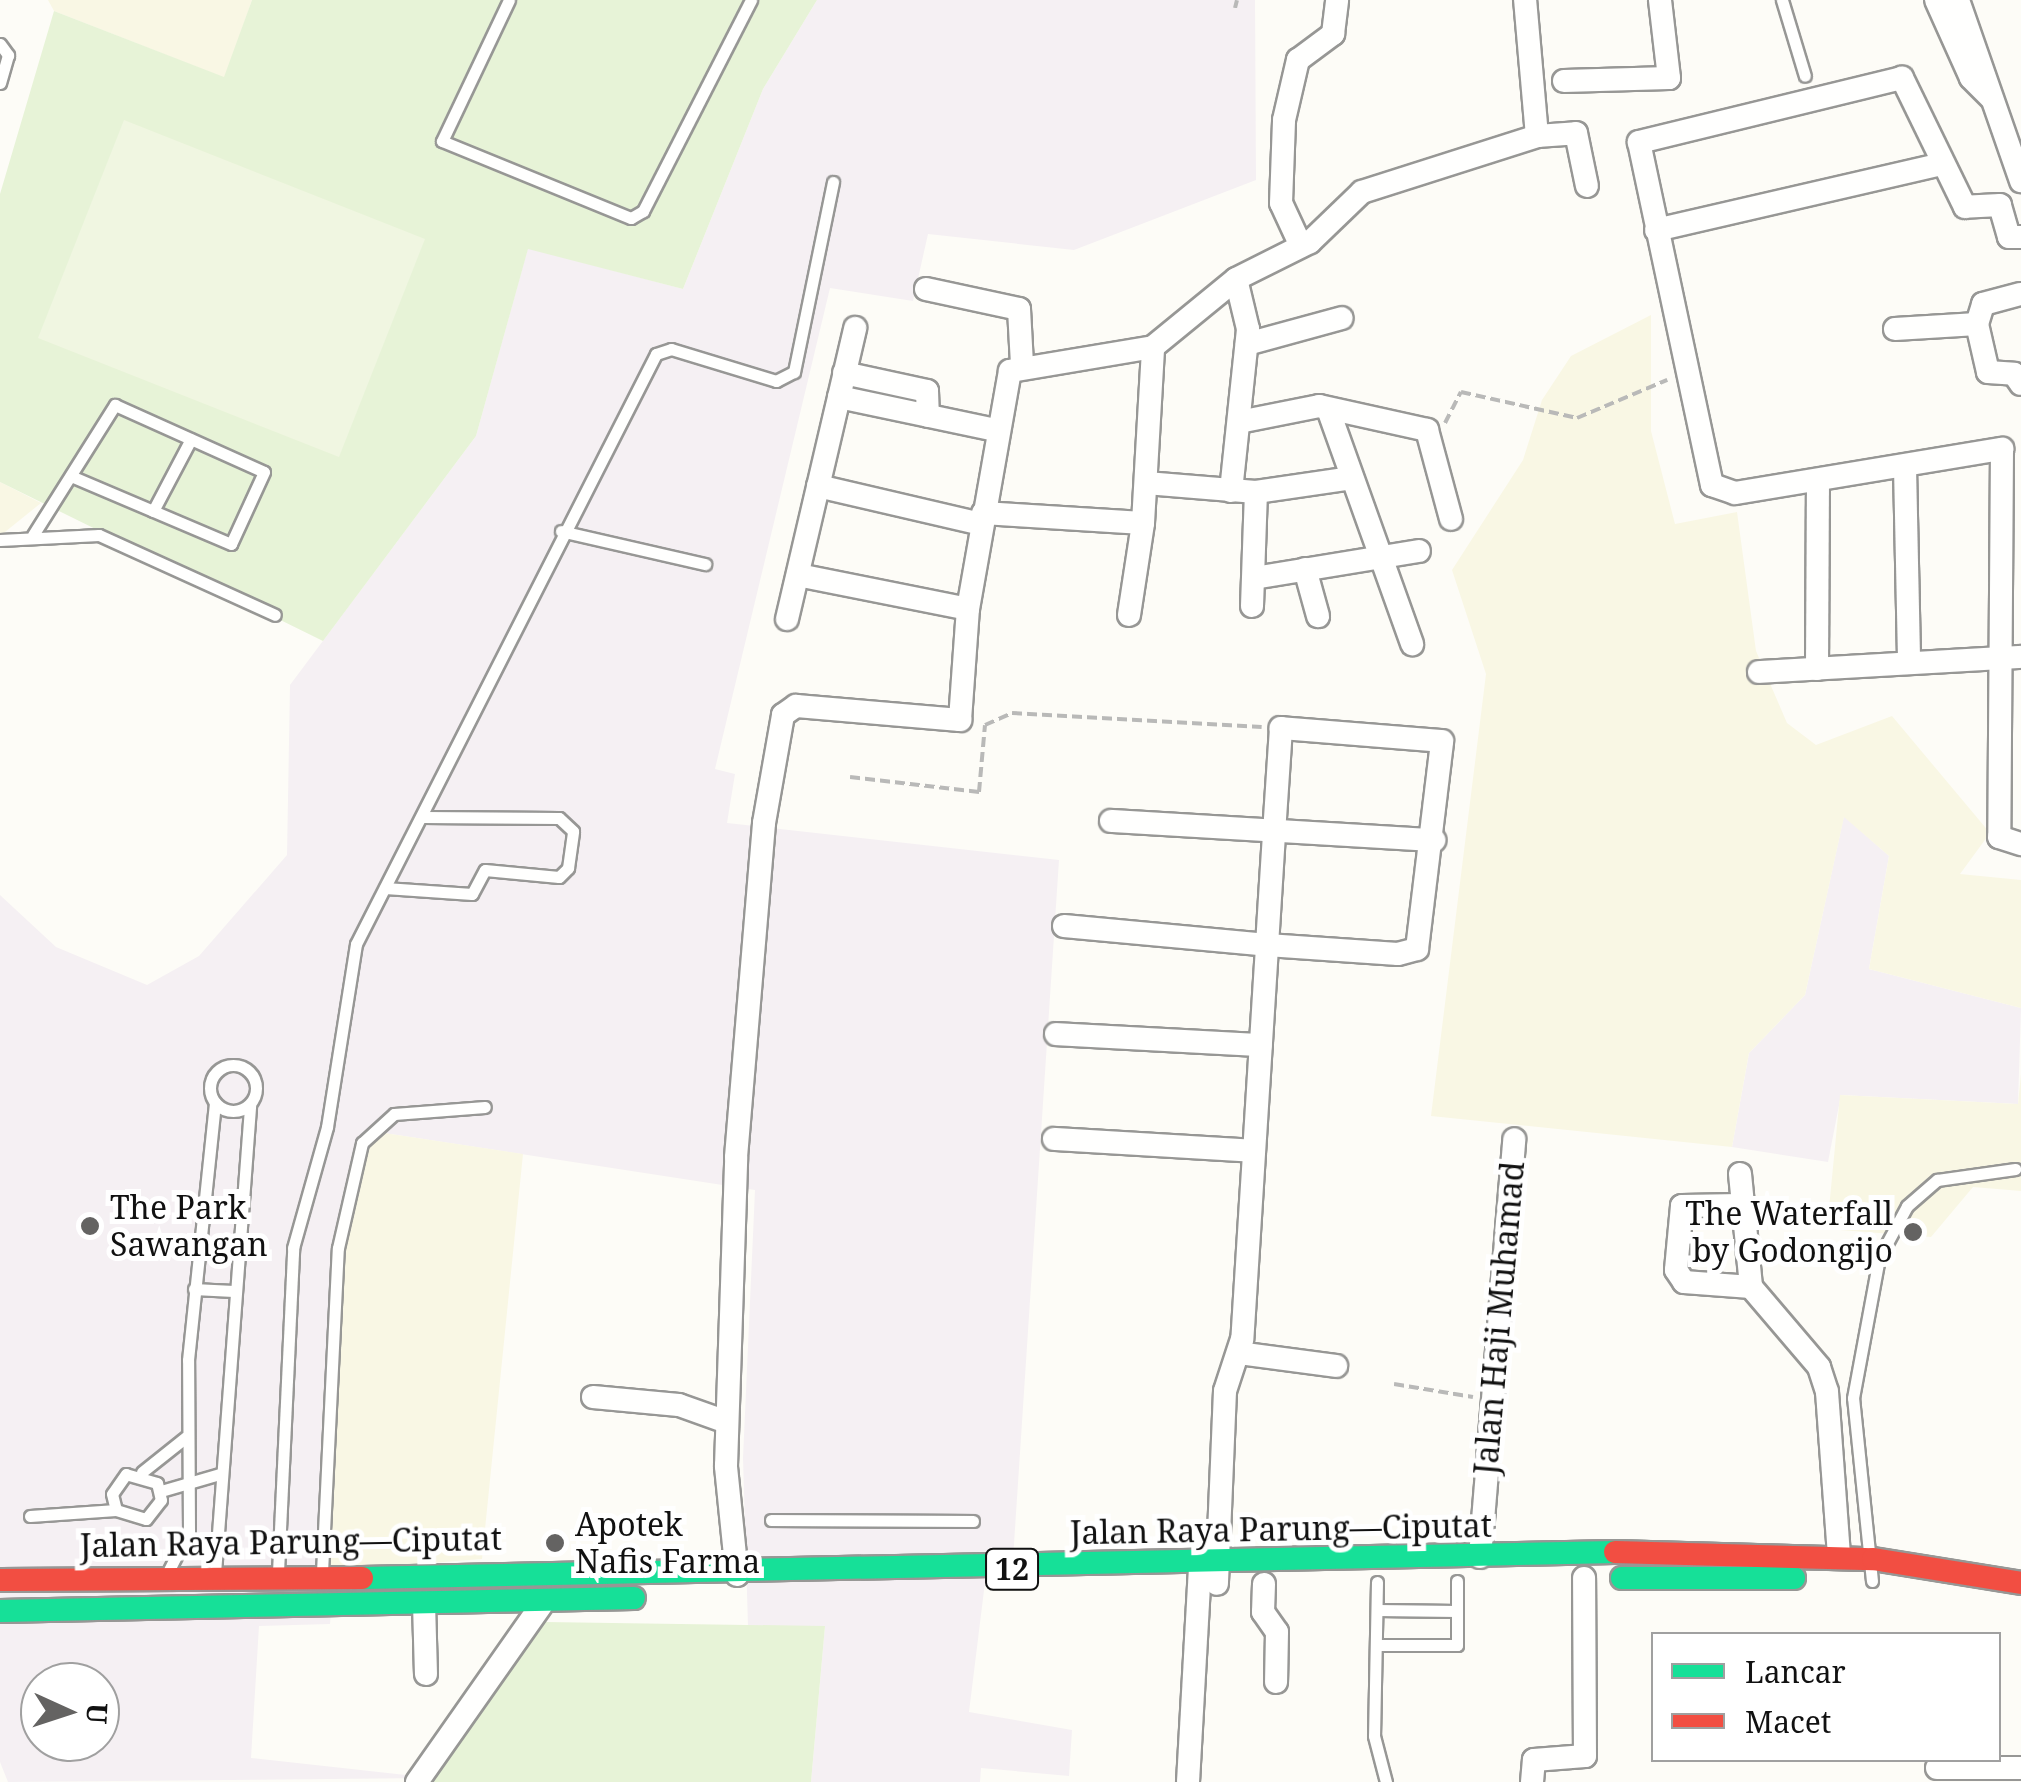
<!DOCTYPE html>
<meta charset="utf-8">
<style>
body{margin:0}
#map{position:relative;width:2021px;height:1782px;overflow:hidden;background:#fdfcf7;font-family:"Noto Serif",serif}
div>[style]{position:absolute}
[style*='--x']{left:calc(var(--x)*1px);top:calc(var(--y)*1px);width:calc(var(--w)*1px);rotate:calc(var(--a)*1deg)}
.industrial>*{inset:0;background:#f5f0f3}
.farmland>*{inset:0;background:#f9f7e4}
.green>*{inset:0;background:#e7f3d7}
.pitch>*{inset:0;background:#f0f6e1}
.path>*{height:4px;margin-top:-2px;transform-origin:0;background:repeating-linear-gradient(90deg,#b9b9b8 0 10px,transparent 0 15px)}
.roads{filter:drop-shadow(2px 0 #979795) drop-shadow(-2px 0 #979795) drop-shadow(0 2px #979795) drop-shadow(0 -2px #979795)}
.lane>*{height:11px;margin:-5.5px;padding:0 5.5px;transform-origin:5.5px;border-radius:5.5px;background:#fffffe}
.lane>.ring{margin:-5.5px;padding:0;box-sizing:content-box;background:none;border:11px solid #fffffe;border-radius:50%}
.street>*{height:22px;margin:-11px;padding:0 11px;transform-origin:11px;border-radius:11px;background:#fffffe}
.fast>*{height:22px;margin:-11px;padding:0 11px;transform-origin:11px;border-radius:11px;background:#16e098}
.jam>*{height:22px;margin:-11px;padding:0 11px;transform-origin:11px;border-radius:11px;background:#f24e42}
.dots>*{width:28px;height:28px;translate:-50% -50%;box-sizing:border-box;border:5px solid #fff;border-radius:50%}
span{translate:-50% -50%;white-space:nowrap;text-align:center;line-height:1.15;-webkit-text-stroke:10px #fff;paint-order:stroke}
.shield-label span{padding:2px 8px;background:#fff;border:2px solid;border-radius:8px;-webkit-text-stroke-width:0}
.shield-label{font-size:30px;color:#111;font-weight:700}
.poi-label{font-size:32px;color:#111}
.left{translate:0 -50%;text-align:left}
.right{translate:-100% -50%;text-align:right}
.street-label{font-size:32px;color:#111}
.legend{position:absolute;left:1651px;top:1632px;width:350px;height:130px;box-sizing:border-box;background:#fff;border:2px solid #a0a0a0;margin:0;padding:12px 18px;list-style:none;font-size:30px;color:#111}
.legend li{display:flex;align-items:center;gap:20px;height:50px}
.legend b{width:50px;border:2px solid #a0a0a0}
.north{position:absolute;left:20px;top:1662px;width:100px;height:100px;box-sizing:border-box;background:#fff;border:2px solid #a0a0a0;border-radius:50%;rotate:93deg;font-size:28px;font-weight:700;line-height:40px;text-align:center;color:#111}
.north::after{content:'';display:block;margin:auto;width:35px;height:45px;background:#646362;clip-path:polygon(50% 0,100% 100%,50% 72%,0 100%)}
</style>
<div id="map">
<div class="industrial">
<i style="clip-path:polygon(evenodd,817px 0,1255px 0,1256px 180px,1074px 250px,928px 234px,913px 301px,830px 288px,715px 769px,735px 774px,727px 823px,1059px 860px,1013px 1559px,988px 1558px,969px 1712px,1072px 1730px,1069px 1776px,981px 1768px,980px 1782px,811px 1782px,825px 1626px,748px 1626px,743px 1458px,755px 1190px,371px 1131px,330px 1624px,259px 1626px,251px 1758px,433px 1778px,8px 1782px,0 1762px,0 895px,56px 947px,147px 985px,199px 956px,287px 855px,290px 685px,476px 436px,528px 248px,683px 289px,763px 89px,817px 0,40px 1682px,100px 1682px,100px 1742px,40px 1742px,40px 1682px)"></i>
<i style="clip-path:polygon(1844px 816px,1889px 856px,1869px 969px,2021px 1008px,2018px 1104px,1841px 1095px,1828px 1162px,1732px 1147px,1749px 1053px,1805px 995px)"></i>
</div>
<div class="farmland">
<i style="clip-path:polygon(48px 0,252px 0,225px 78px,54px 11px)"></i>
<i style="clip-path:polygon(1651px 315px,1651px 431px,1675px 524px,1737px 512px,1756px 651px,1787px 723px,1816px 745px,1892px 716px,1990px 833px,1960px 874px,2021px 880px,2021px 1008px,1869px 969px,1889px 856px,1844px 817px,1805px 995px,1749px 1053px,1732px 1147px,1431px 1116px,1486px 674px,1452px 570px,1523px 460px,1542px 400px,1571px 356px)"></i>
<i style="clip-path:polygon(0 482px,41px 503px,0 536px)"></i>
<i style="clip-path:polygon(2021px 1074px,2021px 1191px,1973px 1187px,1931px 1237px,1827px 1229px,1840px 1095px,2018px 1104px)"></i>
<i style="clip-path:polygon(371px 1131px,523px 1154px,482px 1559px,327px 1571px,335px 1273px)"></i>
</div>
<div class="green">
<i style="clip-path:polygon(252px 0,817px 0,763px 89px,683px 289px,528px 249px,476px 436px,323px 641px,0 482px,0 194px,54px 11px,224px 77px)"></i>
<i style="clip-path:polygon(545px 1622px,825px 1626px,811px 1782px,431px 1782px)"></i>
</div>
<div class="pitch">
<i style="clip-path:polygon(124px 120px,425px 239px,339px 457px,38px 338px)"></i>
</div>
<div class="path">
<i style="--x:1235;--y:8;--w:8;--a:-76"></i>
<i style="--x:1445;--y:423;--w:35;--a:-63"></i>
<i style="--x:1461;--y:392;--w:119;--a:12.6"></i>
<i style="--x:1577;--y:418;--w:98;--a:-22.9"></i>
<i style="--x:850;--y:777;--w:130;--a:6.6"></i>
<i style="--x:979;--y:792;--w:67;--a:-84.9"></i>
<i style="--x:985;--y:725;--w:30;--a:-24"></i>
<i style="--x:1012;--y:713;--w:250;--a:3.2"></i>
<i style="--x:1394;--y:1384;--w:80;--a:9.3"></i>
</div>
<div class="roads">
<div class="lane">
<i style="--x:509;--y:0;--w:156;--a:115.4"></i>
<i style="--x:442;--y:141;--w:204;--a:22.2"></i>
<i style="--x:631;--y:218;--w:14;--a:-30"></i>
<i style="--x:643;--y:211;--w:237;--a:-62.9"></i>
<i style="--x:1782;--y:0;--w:79;--a:73.2"></i>
<i style="--x:0;--y:44;--w:14;--a:54"></i>
<i style="--x:8;--y:55;--w:29;--a:106"></i>
<i style="--x:153;--y:511;--w:81;--a:-62.2"></i>
<i style="--x:561;--y:531;--w:148;--a:12.9"></i>
<i style="--x:33;--y:535;--w:154;--a:-57.8"></i>
<i style="--x:115;--y:405;--w:163;--a:24.2"></i>
<i style="--x:264;--y:472;--w:79;--a:114.6"></i>
<i style="--x:231;--y:544;--w:174;--a:-157"></i>
<i style="--x:0;--y:540;--w:99;--a:-2.9"></i>
<i style="--x:99;--y:535;--w:193;--a:24.4"></i>
<i style="--x:385;--y:888;--w:87;--a:3.9"></i>
<i style="--x:472;--y:894;--w:27;--a:-62"></i>
<i style="--x:485;--y:870;--w:74;--a:5.4"></i>
<i style="--x:559;--y:877;--w:13;--a:-45"></i>
<i style="--x:568;--y:868;--w:37;--a:-82"></i>
<i style="--x:573;--y:831;--w:19;--a:-137"></i>
<i style="--x:559;--y:818;--w:136;--a:-179.6"></i>
<i class="ring" style="left:210px;top:1065px;width:35px;height:35px"></i>
<i style="--x:194;--y:1289;--w:39;--a:3"></i>
<i style="--x:142;--y:1472;--w:56;--a:-38.5"></i>
<i style="--x:161;--y:1491;--w:61;--a:-16.1"></i>
<i style="--x:30;--y:1516;--w:86;--a:-4"></i>
<i style="--x:116;--y:1510;--w:31;--a:17"></i>
<i style="--x:146;--y:1519;--w:24;--a:-52"></i>
<i style="--x:161;--y:1500;--w:17;--a:-103"></i>
<i style="--x:157;--y:1483;--w:32;--a:-164"></i>
<i style="--x:126;--y:1474;--w:24;--a:125"></i>
<i style="--x:112;--y:1494;--w:16;--a:76"></i>
<i style="--x:771;--y:1520;--w:202;--a:0.3"></i>
<i style="--x:169;--y:1570;--w:44;--a:-62.9"></i>
<i style="--x:189;--y:1531;--w:171;--a:-90.3"></i>
<i style="--x:188;--y:1360;--w:259;--a:-84"></i>
<i style="--x:278;--y:1572;--w:324;--a:-87.3"></i>
<i style="--x:293;--y:1248;--w:126;--a:-74.3"></i>
<i style="--x:327;--y:1127;--w:185;--a:-81"></i>
<i style="--x:356;--y:944;--w:662;--a:-63.05"></i>
<i style="--x:656;--y:354;--w:16;--a:-18"></i>
<i style="--x:671;--y:349;--w:110;--a:16.9"></i>
<i style="--x:776;--y:381;--w:20;--a:-27"></i>
<i style="--x:794;--y:372;--w:194;--a:-78.4"></i>
<i style="--x:322;--y:1572;--w:324;--a:-87.2"></i>
<i style="--x:338;--y:1248;--w:108;--a:-77.1"></i>
<i style="--x:362;--y:1143;--w:43;--a:-42.2"></i>
<i style="--x:394;--y:1114;--w:91;--a:-4.4"></i>
<i style="--x:215;--y:1573;--w:470;--a:-85.7"></i>
<i style="--x:1872;--y:1581;--w:184;--a:-95.9"></i>
<i style="--x:1853;--y:1398;--w:142;--a:-79.5"></i>
<i style="--x:1879;--y:1258;--w:59;--a:-61.7"></i>
<i style="--x:1907;--y:1206;--w:40;--a:-41"></i>
<i style="--x:1937;--y:1180;--w:79;--a:-8"></i>
<i style="--x:1377;--y:1582;--w:154;--a:91.1"></i>
<i style="--x:1374;--y:1736;--w:48;--a:75.4"></i>
<i style="--x:1457;--y:1611;--w:30;--a:-90"></i>
<i style="--x:1376;--y:1645;--w:81;--a:0"></i>
<i style="--x:1457;--y:1645;--w:34;--a:-90"></i>
<i style="--x:1457;--y:1611;--w:80;--a:-179.3"></i>
</div>
<div class="street">
<i style="--x:1936;--y:0;--w:85;--a:65.8"></i>
<i style="--x:1971;--y:78;--w:28;--a:45"></i>
<i style="--x:1958;--y:0;--w:192;--a:70.8"></i>
<i style="--x:1564;--y:81;--w:105;--a:-1.6"></i>
<i style="--x:1669;--y:78;--w:79;--a:-96.6"></i>
<i style="--x:1537;--y:136;--w:39;--a:-4"></i>
<i style="--x:1576;--y:133;--w:54;--a:78.3"></i>
<i style="--x:1656;--y:230;--w:294;--a:-13"></i>
<i style="--x:2021;--y:237;--w:12;--a:180"></i>
<i style="--x:2009;--y:237;--w:33;--a:-106"></i>
<i style="--x:2000;--y:205;--w:35;--a:177"></i>
<i style="--x:1965;--y:207;--w:144;--a:-116"></i>
<i style="--x:1902;--y:78;--w:271;--a:166.3"></i>
<i style="--x:1639;--y:142;--w:351;--a:78"></i>
<i style="--x:1712;--y:485;--w:24;--a:19"></i>
<i style="--x:1735;--y:493;--w:271;--a:-9.4"></i>
<i style="--x:2002;--y:449;--w:388;--a:90.4"></i>
<i style="--x:1999;--y:837;--w:23;--a:18"></i>
<i style="--x:1301;--y:246;--w:47;--a:-114.9"></i>
<i style="--x:1281;--y:203;--w:83;--a:-87.9"></i>
<i style="--x:1284;--y:120;--w:62;--a:-76.9"></i>
<i style="--x:1298;--y:60;--w:44;--a:-36.6"></i>
<i style="--x:1333;--y:34;--w:34;--a:-83"></i>
<i style="--x:926;--y:289;--w:95;--a:12.1"></i>
<i style="--x:1019;--y:309;--w:55;--a:86.9"></i>
<i style="--x:1977;--y:324;--w:21;--a:-73"></i>
<i style="--x:1983;--y:304;--w:39;--a:-15"></i>
<i style="--x:1895;--y:329;--w:82;--a:-3.5"></i>
<i style="--x:1977;--y:324;--w:49;--a:77.1"></i>
<i style="--x:1988;--y:372;--w:26;--a:4"></i>
<i style="--x:2014;--y:374;--w:12;--a:55"></i>
<i style="--x:1247;--y:344;--w:98;--a:-15.3"></i>
<i style="--x:844;--y:373;--w:85;--a:12.2"></i>
<i style="--x:927;--y:391;--w:25;--a:88"></i>
<i style="--x:839;--y:397;--w:160;--a:11.9"></i>
<i style="--x:1328;--y:409;--w:250;--a:70.3"></i>
<i style="--x:1239;--y:422;--w:82;--a:-11.3"></i>
<i style="--x:1319;--y:406;--w:111;--a:12.5"></i>
<i style="--x:1427;--y:430;--w:92;--a:74.9"></i>
<i style="--x:1905;--y:467;--w:196;--a:88.8"></i>
<i style="--x:1146;--y:483;--w:110;--a:4.7"></i>
<i style="--x:1256;--y:492;--w:97;--a:-8.3"></i>
<i style="--x:818;--y:486;--w:167;--a:13.1"></i>
<i style="--x:1231;--y:491;--w:163;--a:-84"></i>
<i style="--x:1248;--y:329;--w:51;--a:-103.5"></i>
<i style="--x:983;--y:513;--w:160;--a:3.6"></i>
<i style="--x:1143;--y:523;--w:176;--a:-86.7"></i>
<i style="--x:1305;--y:569;--w:49;--a:74.5"></i>
<i style="--x:798;--y:575;--w:173;--a:11.3"></i>
<i style="--x:1254;--y:578;--w:167;--a:-9.3"></i>
<i style="--x:1252;--y:606;--w:114;--a:-88"></i>
<i style="--x:1129;--y:615;--w:93;--a:-81.3"></i>
<i style="--x:787;--y:619;--w:299;--a:-76.8"></i>
<i style="--x:1817;--y:669;--w:188;--a:-89.7"></i>
<i style="--x:1759;--y:672;--w:262;--a:-3.3"></i>
<i style="--x:1111;--y:821;--w:324;--a:3.4"></i>
<i style="--x:1064;--y:926;--w:204;--a:5.3"></i>
<i style="--x:1267;--y:945;--w:131;--a:3.9"></i>
<i style="--x:1398;--y:954;--w:20;--a:-15"></i>
<i style="--x:1417;--y:949;--w:209;--a:-83.1"></i>
<i style="--x:1442;--y:741;--w:162;--a:-175.4"></i>
<i style="--x:1281;--y:728;--w:106;--a:93.8"></i>
<i style="--x:1274;--y:834;--w:111;--a:93.6"></i>
<i style="--x:1267;--y:945;--w:2;--a:90"></i>
<i style="--x:1267;--y:947;--w:393;--a:93.6"></i>
<i style="--x:1242;--y:1339;--w:55;--a:108.1"></i>
<i style="--x:1225;--y:1391;--w:193;--a:92.4"></i>
<i style="--x:1056;--y:1034;--w:205;--a:3.1"></i>
<i style="--x:1054;--y:1139;--w:200;--a:3.4"></i>
<i style="--x:1740;--y:1174;--w:114;--a:84.4"></i>
<i style="--x:1751;--y:1287;--w:105;--a:49.6"></i>
<i style="--x:1819;--y:1367;--w:26;--a:72"></i>
<i style="--x:1827;--y:1392;--w:164;--a:85.8"></i>
<i style="--x:1740;--y:1205;--w:58;--a:179"></i>
<i style="--x:1682;--y:1206;--w:64;--a:95.4"></i>
<i style="--x:1676;--y:1270;--w:14;--a:56"></i>
<i style="--x:1684;--y:1282;--w:67;--a:4.3"></i>
<i style="--x:1239;--y:1353;--w:98;--a:7.6"></i>
<i style="--x:593;--y:1397;--w:86;--a:5.3"></i>
<i style="--x:679;--y:1405;--w:51;--a:19.5"></i>
<i style="--x:1480;--y:1557;--w:419;--a:-85.3"></i>
<i style="--x:737;--y:1575;--w:110;--a:-95.8"></i>
<i style="--x:726;--y:1466;--w:309;--a:-88.1"></i>
<i style="--x:736;--y:1157;--w:335;--a:-85.2"></i>
<i style="--x:764;--y:823;--w:110;--a:-80"></i>
<i style="--x:783;--y:715;--w:16;--a:-35"></i>
<i style="--x:796;--y:706;--w:165;--a:4.9"></i>
<i style="--x:960;--y:720;--w:111;--a:-85.9"></i>
<i style="--x:968;--y:609;--w:242;--a:-80"></i>
<i style="--x:1010;--y:371;--w:145;--a:-9.5"></i>
<i style="--x:1153;--y:347;--w:107;--a:-39.3"></i>
<i style="--x:1236;--y:279;--w:83;--a:-26.6"></i>
<i style="--x:1310;--y:242;--w:72;--a:-43.9"></i>
<i style="--x:1362;--y:192;--w:184;--a:-17.7"></i>
<i style="--x:1537;--y:136;--w:137;--a:-95"></i>
<i style="--x:1264;--y:1584;--w:28;--a:92"></i>
<i style="--x:1263;--y:1612;--w:24;--a:55"></i>
<i style="--x:1277;--y:1632;--w:50;--a:91.1"></i>
<i style="--x:424;--y:1603;--w:71;--a:88.4"></i>
<i style="--x:1937;--y:1768;--w:84;--a:0"></i>
<i style="--x:417;--y:1782;--w:221;--a:-54.9"></i>
<i style="--x:1188;--y:1782;--w:218;--a:-86.8"></i>
<i style="--x:1532;--y:1782;--w:22;--a:-85"></i>
<i style="--x:1534;--y:1760;--w:51;--a:-4.5"></i>
<i style="--x:1585;--y:1756;--w:178;--a:-90.3"></i>
</div>
<div class="fast">
<i style="--x:362;--y:1578;--w:1253;--a:-1.19"></i>
<i style="--x:1622;--y:1578;--w:172;--a:0"></i>
<i style="--x:0;--y:1611;--w:634;--a:-1.17"></i>
</div>
<div class="jam">
<i style="--x:1615;--y:1552;--w:258;--a:1.6"></i>
<i style="--x:1873;--y:1559;--w:150;--a:9.2"></i>
<i style="--x:0;--y:1580;--w:362;--a:-0.3"></i>
</div>
</div>
<div class="dots">
<i style="left:90px;top:1226px;background:#646362"></i>
<i style="left:1913px;top:1232px;background:#646362"></i>
<i style="left:555px;top:1543px;background:#646362"></i>
</div>
<div class="shield-label">
<span style="left:1012px;top:1569px">12</span>
</div>
<div class="poi-label">
<span class="left" style="left:110px;top:1226px">The Park<br>Sawangan</span>
<span class="right" style="left:1893px;top:1232px">The Waterfall<br>by Godongijo</span>
<span class="left" style="left:575px;top:1543px">Apotek<br>Nafis Farma</span>
</div>
<div class="street-label">
<span style="left:1499px;top:1318px;rotate:-85deg">Jalan Haji Muhamad</span>
<span style="left:1281px;top:1529px;rotate:-1deg">Jalan Raya Parung—Ciputat</span>
<span style="left:291px;top:1542px;rotate:-1deg">Jalan Raya Parung—Ciputat</span>
</div>
<ul class="legend">
<li><b style="height:12px;background:#16e098"></b>Lancar</li>
<li><b style="height:12px;background:#f24e42"></b>Macet</li>
</ul>
<div class="north">U</div>
</div>
